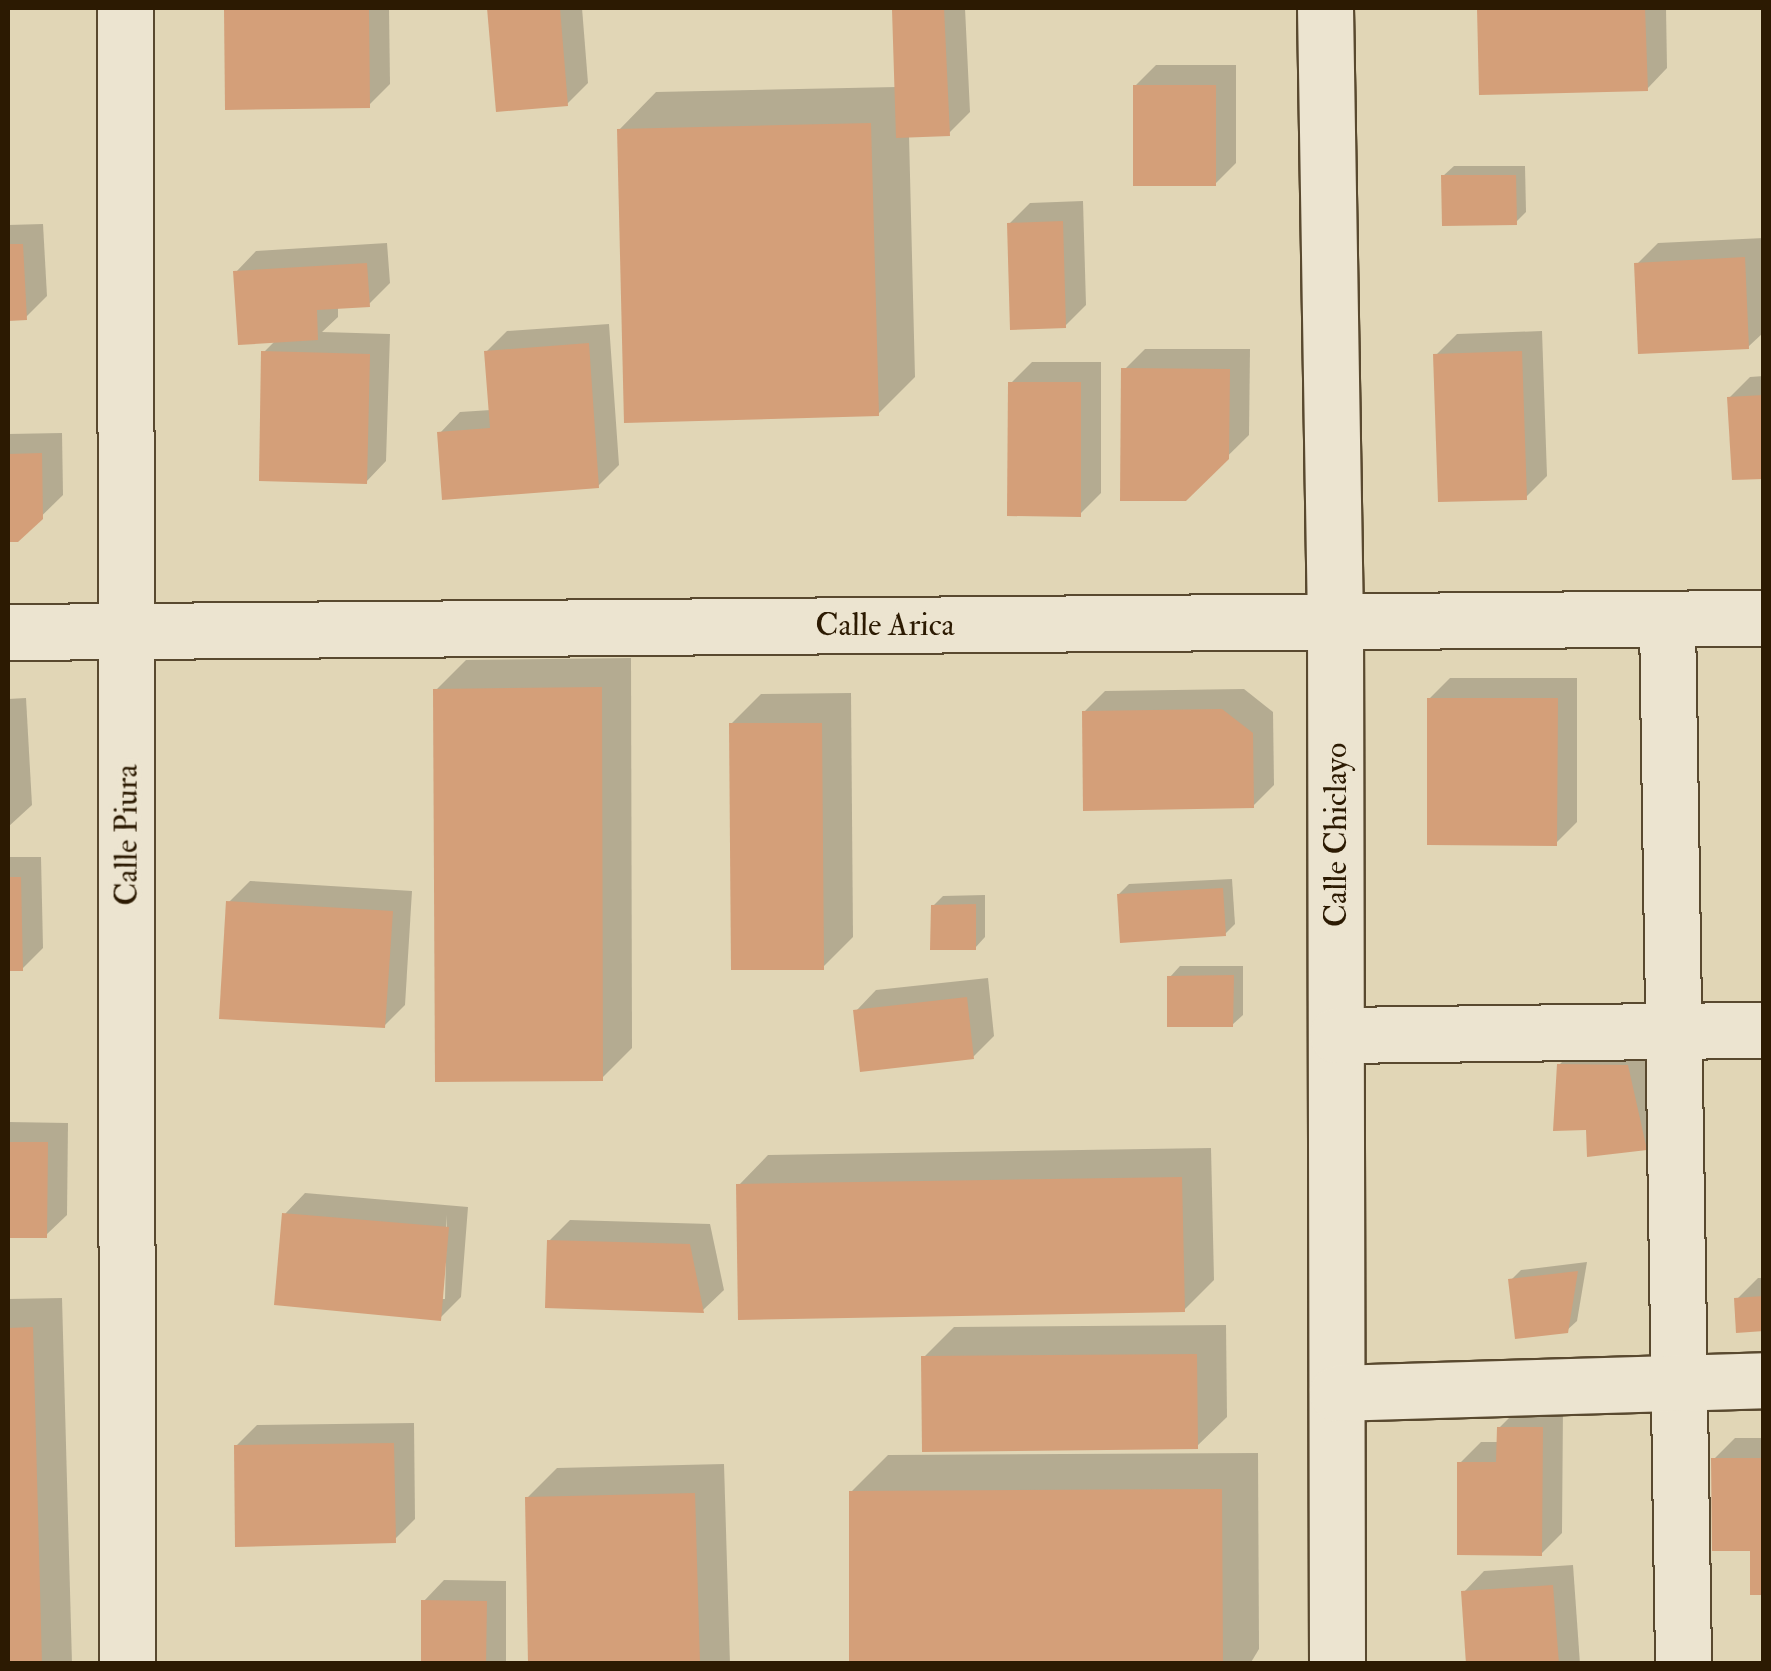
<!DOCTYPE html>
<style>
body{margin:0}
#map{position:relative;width:1771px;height:1671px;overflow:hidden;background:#e1d6b6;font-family:"IM FELL Double Pica",serif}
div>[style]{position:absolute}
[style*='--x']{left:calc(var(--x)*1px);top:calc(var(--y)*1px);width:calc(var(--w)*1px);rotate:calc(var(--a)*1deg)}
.shadow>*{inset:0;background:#0003}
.building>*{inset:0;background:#d49f79}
.roads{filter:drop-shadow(2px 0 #59492f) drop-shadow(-2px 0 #59492f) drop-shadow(0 2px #59492f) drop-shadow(0 -2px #59492f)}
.minor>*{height:55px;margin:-27.5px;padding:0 27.5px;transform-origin:27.5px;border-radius:27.5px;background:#ece4d0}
span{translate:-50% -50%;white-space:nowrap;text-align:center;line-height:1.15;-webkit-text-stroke:10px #ece4d0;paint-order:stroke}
.street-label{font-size:32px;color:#2c1a02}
.frame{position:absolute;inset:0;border:10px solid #2c1a02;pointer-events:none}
</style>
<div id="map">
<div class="shadow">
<i style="clip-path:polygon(226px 8px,389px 8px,390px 84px,369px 105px,228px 108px)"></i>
<i style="clip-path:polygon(490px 8px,582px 8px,588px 83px,567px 104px,498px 110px)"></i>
<i style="clip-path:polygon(898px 8px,965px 8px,970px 112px,949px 133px,909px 135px,915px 377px,878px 414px,619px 130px,656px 92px,897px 87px)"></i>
<i style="clip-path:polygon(1479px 8px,1666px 8px,1667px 68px,1647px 89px,1482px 93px)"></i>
<i style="clip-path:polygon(1156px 65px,1236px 65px,1236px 163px,1215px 184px,1135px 86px)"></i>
<i style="clip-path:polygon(8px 86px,10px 86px,8px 161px)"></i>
<i style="clip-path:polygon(1454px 166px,1525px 166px,1526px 212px,1516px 222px,1443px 176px)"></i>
<i style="clip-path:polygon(1083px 201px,1086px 305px,1065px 326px,1009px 224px,1030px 203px)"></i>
<i style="clip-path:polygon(43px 224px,47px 296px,26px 317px,8px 318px,8px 225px)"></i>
<i style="clip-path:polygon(1764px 238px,1764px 332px,1748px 347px,1637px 264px,1658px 243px)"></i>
<i style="clip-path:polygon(387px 243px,390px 283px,369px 304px,338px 306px,338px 317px,322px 332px,390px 334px,386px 461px,366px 482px,264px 352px,276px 340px,236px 272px,256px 251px)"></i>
<i style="clip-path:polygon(609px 324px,619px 465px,598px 486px,440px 433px,460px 412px,491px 410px,486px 352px,507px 331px)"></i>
<i style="clip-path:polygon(1542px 331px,1547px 476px,1526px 497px,1436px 355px,1457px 334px)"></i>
<i style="clip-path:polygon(1145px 349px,1250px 349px,1249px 435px,1185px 498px,1124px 370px)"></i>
<i style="clip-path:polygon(1032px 362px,1101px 362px,1101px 493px,1080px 514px,1011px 383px)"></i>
<i style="clip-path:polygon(1764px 376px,1764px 476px,1729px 398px,1750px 377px)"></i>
<i style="clip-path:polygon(62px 433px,63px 495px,17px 540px,8px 540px,8px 434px)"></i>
<i style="clip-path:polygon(631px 658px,632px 1048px,602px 1078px,436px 690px,466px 660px)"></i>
<i style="clip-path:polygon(1450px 678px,1577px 678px,1577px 822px,1556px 843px,1429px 699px)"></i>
<i style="clip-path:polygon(1244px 689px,1273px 712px,1274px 785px,1253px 806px,1084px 712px,1105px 691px)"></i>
<i style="clip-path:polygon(851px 693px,853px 937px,823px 967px,731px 724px,761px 694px)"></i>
<i style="clip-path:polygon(26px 698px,32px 805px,8px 827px,8px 699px)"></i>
<i style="clip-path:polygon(8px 857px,41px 857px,43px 948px,22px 969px,8px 969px)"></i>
<i style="clip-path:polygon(1232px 879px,1235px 924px,1225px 934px,1119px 894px,1129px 884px)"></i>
<i style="clip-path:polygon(250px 881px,412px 891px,405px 1005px,384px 1026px,229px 902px)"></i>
<i style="clip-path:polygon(985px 895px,985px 937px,975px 948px,933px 906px,943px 896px)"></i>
<i style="clip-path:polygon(1180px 966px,1243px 966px,1243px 1015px,1232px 1025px,1170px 977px)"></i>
<i style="clip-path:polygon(988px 978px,994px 1036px,973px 1057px,856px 1011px,876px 990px)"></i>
<i style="clip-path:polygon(1580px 1044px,1649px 1045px,1667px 1127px,1646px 1148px,1589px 1128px,1559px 1065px)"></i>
<i style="clip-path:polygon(8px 1122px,68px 1123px,67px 1215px,46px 1235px,8px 1235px)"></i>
<i style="clip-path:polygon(1211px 1148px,1214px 1280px,1184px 1310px,738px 1186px,768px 1155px)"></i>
<i style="clip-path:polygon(evenodd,305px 1193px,468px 1207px,461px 1297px,440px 1318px,285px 1214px,305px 1193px,447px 1215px,445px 1299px,440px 1299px,447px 1215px)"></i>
<i style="clip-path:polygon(570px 1220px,710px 1224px,724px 1290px,703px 1310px,549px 1241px)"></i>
<i style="clip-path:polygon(1587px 1262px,1577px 1321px,1566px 1331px,1511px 1280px,1521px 1270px)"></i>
<i style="clip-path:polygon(1758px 1278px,1764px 1278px,1764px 1329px,1737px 1299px)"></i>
<i style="clip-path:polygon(62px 1298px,72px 1664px,8px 1664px,8px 1299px)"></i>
<i style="clip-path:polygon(1226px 1325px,1227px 1417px,1196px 1447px,924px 1357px,954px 1327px)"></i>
<i style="clip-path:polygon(1520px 1407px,1563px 1407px,1562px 1533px,1541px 1554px,1460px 1463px,1481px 1442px,1499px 1442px,1499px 1428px)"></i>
<i style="clip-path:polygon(414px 1423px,415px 1519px,394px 1540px,236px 1446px,257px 1425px)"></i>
<i style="clip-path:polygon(1735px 1438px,1764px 1438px,1764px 1593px,1753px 1549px,1714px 1459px)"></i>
<i style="clip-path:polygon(1258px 1453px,1259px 1649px,1250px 1664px,851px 1664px,851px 1492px,888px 1455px)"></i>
<i style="clip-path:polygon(724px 1464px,730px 1664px,531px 1664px,527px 1498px,557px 1468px)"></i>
<i style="clip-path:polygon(1573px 1565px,1580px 1664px,1468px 1664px,1464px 1592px,1484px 1571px)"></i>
<i style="clip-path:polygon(444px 1580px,506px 1581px,506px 1664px,423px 1664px,424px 1601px)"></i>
</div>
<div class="building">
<i style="clip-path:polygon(224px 8px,369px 8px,370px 108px,225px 110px)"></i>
<i style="clip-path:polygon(487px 8px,560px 8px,568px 106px,496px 112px)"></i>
<i style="clip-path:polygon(944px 8px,950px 136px,896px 138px,892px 10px)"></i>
<i style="clip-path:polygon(1477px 8px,1645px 8px,1648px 91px,1479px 95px)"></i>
<i style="clip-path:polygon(1133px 85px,1216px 85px,1216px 186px,1133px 186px)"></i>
<i style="clip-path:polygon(871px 123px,879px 416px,624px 423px,617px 129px)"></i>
<i style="clip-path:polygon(1441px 175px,1516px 175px,1517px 225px,1442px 226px)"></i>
<i style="clip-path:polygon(1063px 221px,1066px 328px,1010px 330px,1007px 223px)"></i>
<i style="clip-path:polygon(8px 244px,23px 244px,27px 320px,8px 321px)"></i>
<i style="clip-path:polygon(1745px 257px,1749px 349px,1638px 354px,1634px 263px)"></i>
<i style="clip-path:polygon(367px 263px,370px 307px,317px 310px,318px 340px,238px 345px,233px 271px)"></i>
<i style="clip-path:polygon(589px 343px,599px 488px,442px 500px,437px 432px,490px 428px,484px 351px)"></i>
<i style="clip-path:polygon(261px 351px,370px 354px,367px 484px,259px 481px)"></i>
<i style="clip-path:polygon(1522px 351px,1527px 500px,1438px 502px,1433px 354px)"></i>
<i style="clip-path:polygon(1121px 368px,1230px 369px,1229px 459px,1186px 501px,1120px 501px)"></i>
<i style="clip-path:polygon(1008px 382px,1081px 382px,1081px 517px,1007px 516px)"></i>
<i style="clip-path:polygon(1764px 395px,1764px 479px,1732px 480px,1727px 397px)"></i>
<i style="clip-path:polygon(42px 453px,43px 519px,18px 542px,8px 542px,8px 454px)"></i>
<i style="clip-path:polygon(602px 687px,603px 1081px,435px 1082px,433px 689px)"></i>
<i style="clip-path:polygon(1427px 698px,1558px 698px,1557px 846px,1427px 845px)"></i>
<i style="clip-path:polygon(1222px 709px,1253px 733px,1254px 808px,1083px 811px,1082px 711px)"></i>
<i style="clip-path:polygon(729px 723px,822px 723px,824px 970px,731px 970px)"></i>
<i style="clip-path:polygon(8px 877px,21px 877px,23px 971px,8px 971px)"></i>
<i style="clip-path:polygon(1223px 888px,1226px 936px,1120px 943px,1117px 894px)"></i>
<i style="clip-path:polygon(226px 901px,393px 911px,385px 1028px,219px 1019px)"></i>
<i style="clip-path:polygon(976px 904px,976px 950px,930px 950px,931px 905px)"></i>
<i style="clip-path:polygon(1234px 975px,1233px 1027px,1167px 1027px,1167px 976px)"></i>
<i style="clip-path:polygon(967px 997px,974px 1059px,860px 1072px,853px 1010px)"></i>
<i style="clip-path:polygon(1557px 1064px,1628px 1065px,1647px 1150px,1587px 1157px,1586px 1130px,1553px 1131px)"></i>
<i style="clip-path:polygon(8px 1142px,48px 1142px,47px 1238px,8px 1238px)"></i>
<i style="clip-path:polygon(1182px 1177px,1185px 1312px,738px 1320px,736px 1184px)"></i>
<i style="clip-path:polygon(282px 1213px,449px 1227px,441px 1321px,274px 1305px)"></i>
<i style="clip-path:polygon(547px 1240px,690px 1244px,704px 1313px,545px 1308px)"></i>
<i style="clip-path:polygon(1578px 1271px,1568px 1333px,1515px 1339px,1508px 1279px)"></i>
<i style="clip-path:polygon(1764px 1296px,1764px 1331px,1736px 1333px,1734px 1298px)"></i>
<i style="clip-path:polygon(33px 1327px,42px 1664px,8px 1664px,8px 1328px)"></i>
<i style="clip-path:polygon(1197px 1354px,1198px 1449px,922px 1452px,921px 1356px)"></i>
<i style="clip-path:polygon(1497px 1427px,1543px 1427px,1542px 1556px,1457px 1555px,1457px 1462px,1496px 1462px)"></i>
<i style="clip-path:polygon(394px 1443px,396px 1543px,235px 1547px,234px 1445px)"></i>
<i style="clip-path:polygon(1711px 1458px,1764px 1458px,1764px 1595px,1750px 1595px,1750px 1551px,1712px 1551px)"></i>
<i style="clip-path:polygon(1222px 1489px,1223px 1664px,849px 1664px,849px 1491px)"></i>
<i style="clip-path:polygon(695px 1493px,700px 1664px,528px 1664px,525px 1497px)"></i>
<i style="clip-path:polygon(1553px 1585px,1559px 1664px,1466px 1664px,1461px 1591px)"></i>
<i style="clip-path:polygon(421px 1600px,487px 1601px,486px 1664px,421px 1664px)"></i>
</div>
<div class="roads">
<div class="minor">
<i style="--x:125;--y:8;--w:1656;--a:89.93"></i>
<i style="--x:1325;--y:8;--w:613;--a:89.07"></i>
<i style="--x:1335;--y:621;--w:1043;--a:89.89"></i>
<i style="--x:1667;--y:619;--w:1045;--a:89.12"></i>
<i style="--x:8;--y:632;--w:1756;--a:-0.46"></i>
<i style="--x:1337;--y:1035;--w:427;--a:-0.7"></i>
<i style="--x:1337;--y:1393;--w:427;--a:-1.7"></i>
</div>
</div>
<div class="street-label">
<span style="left:885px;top:625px">Calle Arica</span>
<span style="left:127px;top:835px;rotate:-90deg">Calle Piura</span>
<span style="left:1336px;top:835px;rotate:-90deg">Calle Chiclayo</span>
</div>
<div class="frame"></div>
</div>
